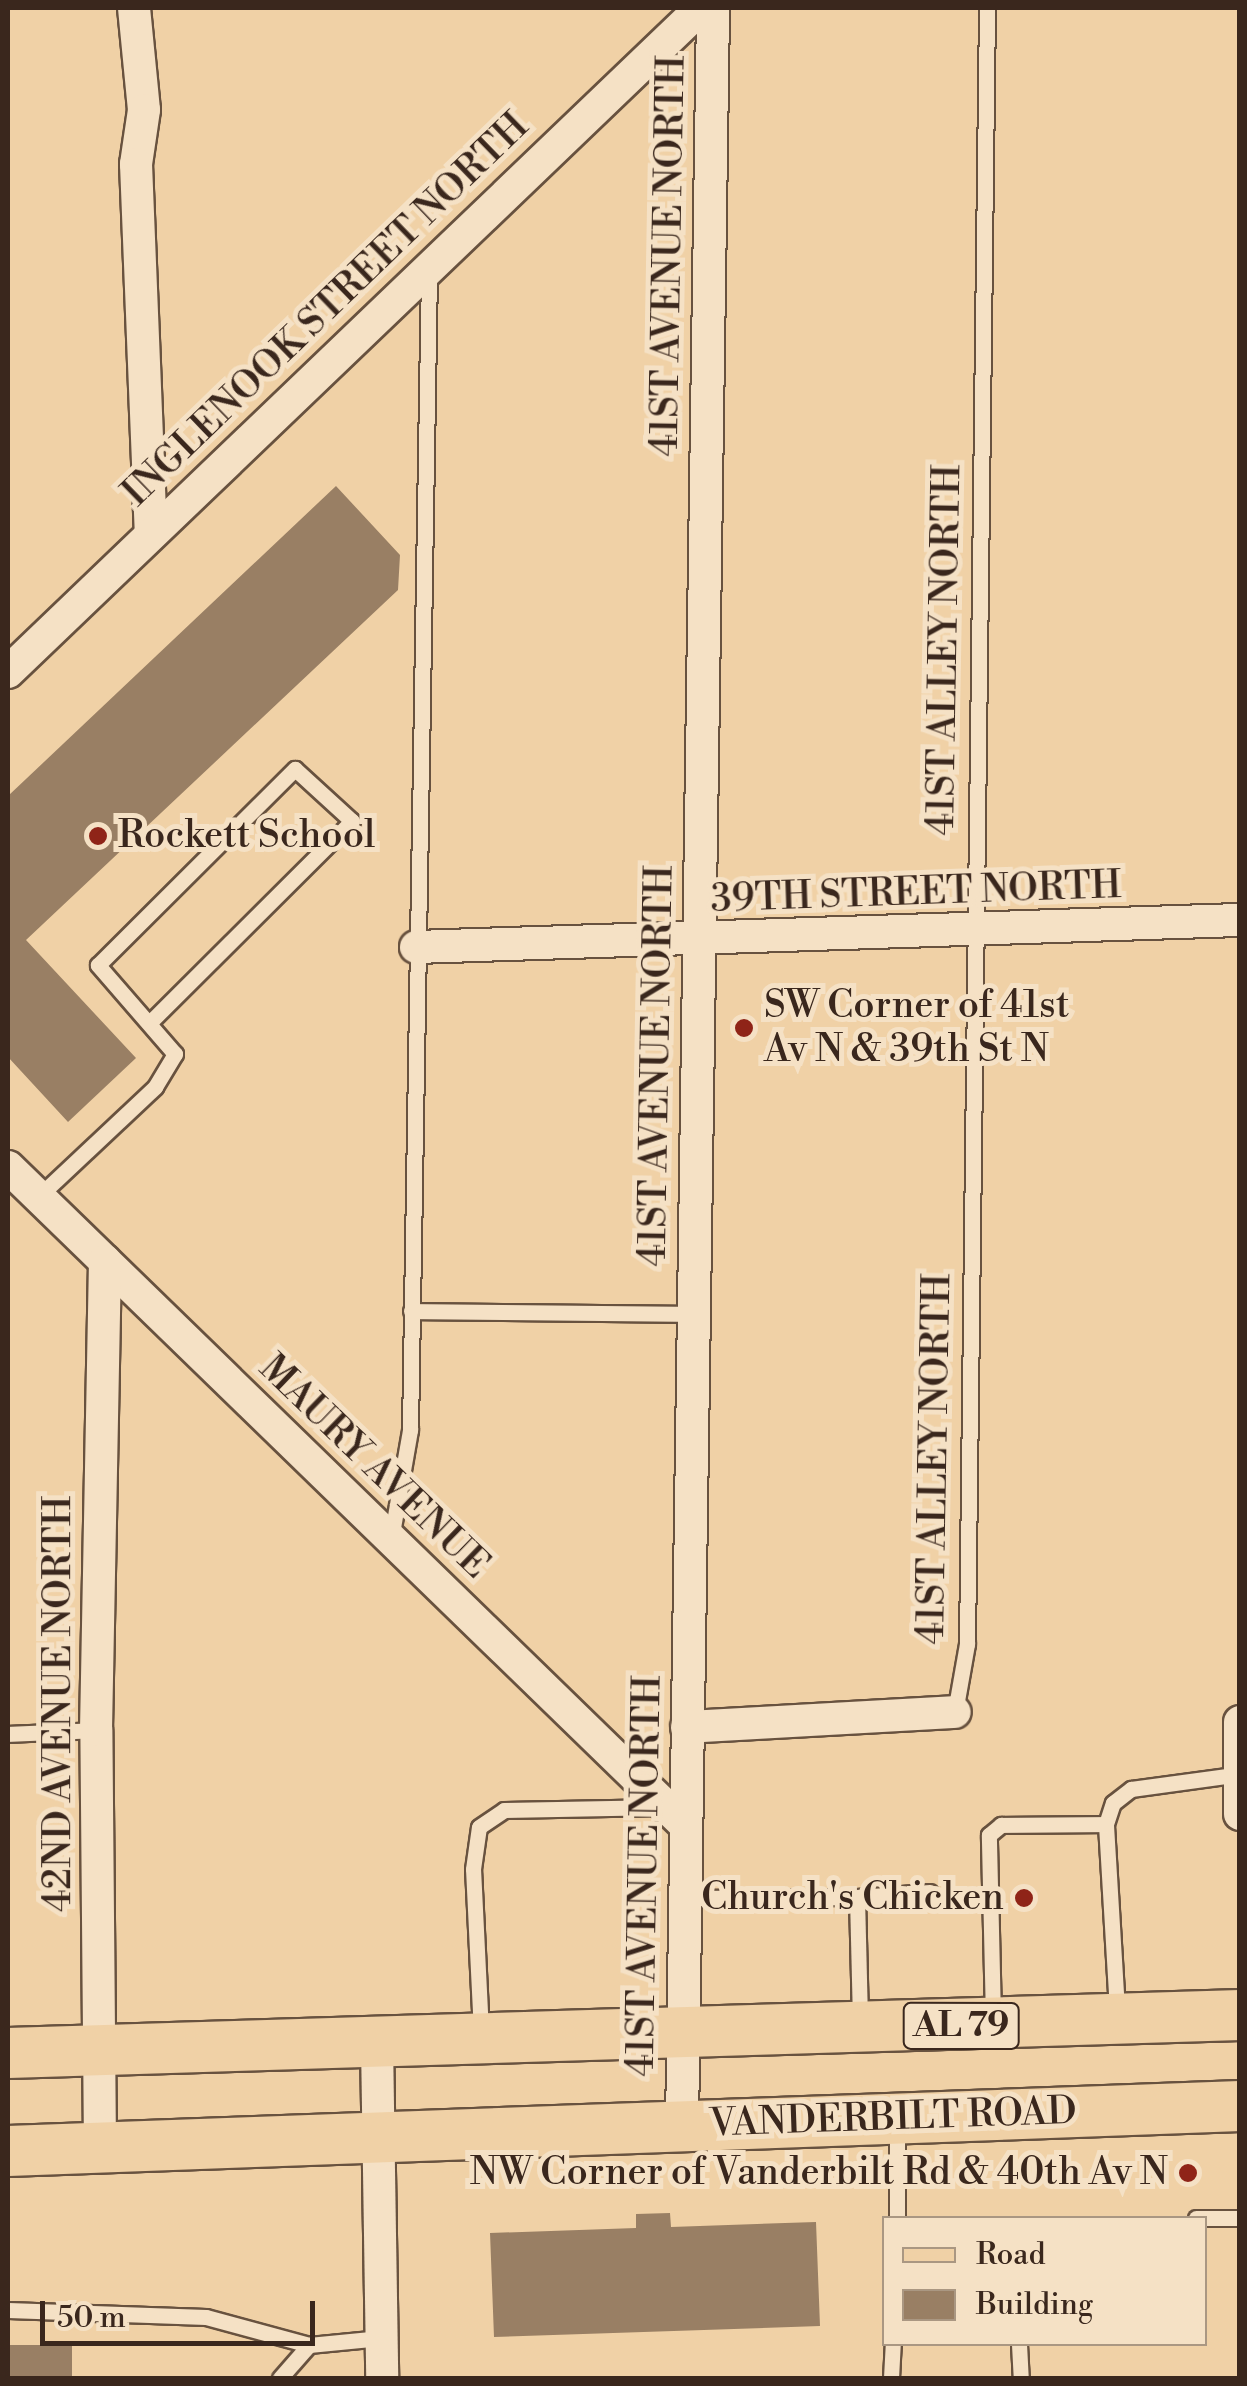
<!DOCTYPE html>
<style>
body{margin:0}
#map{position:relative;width:1247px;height:2386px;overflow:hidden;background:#f0d1a6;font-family:"Libre Bodoni",serif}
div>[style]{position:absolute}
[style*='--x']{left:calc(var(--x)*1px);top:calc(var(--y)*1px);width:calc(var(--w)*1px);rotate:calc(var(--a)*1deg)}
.building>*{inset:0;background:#997f64}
.roads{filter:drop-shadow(2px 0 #68523f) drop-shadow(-2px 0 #68523f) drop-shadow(0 2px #68523f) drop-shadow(0 -2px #68523f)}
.lane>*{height:15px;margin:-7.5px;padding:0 7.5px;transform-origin:7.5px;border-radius:7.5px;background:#f5e1c5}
.street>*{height:32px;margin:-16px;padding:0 16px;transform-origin:16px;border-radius:16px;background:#f5e1c5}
.primary>*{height:50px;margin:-25px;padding:0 25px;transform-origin:25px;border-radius:25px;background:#f0d1a6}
.dots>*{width:28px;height:28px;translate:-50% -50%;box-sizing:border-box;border:5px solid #f5e1c5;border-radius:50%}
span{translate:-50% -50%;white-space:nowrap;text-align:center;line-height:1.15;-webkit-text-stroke:10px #f5e1c5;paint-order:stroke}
.shield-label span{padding:2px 8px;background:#f5e1c5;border:2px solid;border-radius:8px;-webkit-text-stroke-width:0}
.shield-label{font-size:35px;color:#3a271d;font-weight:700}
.street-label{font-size:38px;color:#3a271d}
.poi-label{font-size:38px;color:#3a271d}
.left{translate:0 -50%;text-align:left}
.right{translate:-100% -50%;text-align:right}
.frame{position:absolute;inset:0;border:10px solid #3a271d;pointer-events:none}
.legend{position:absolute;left:882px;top:2216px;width:325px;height:130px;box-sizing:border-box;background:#f5e1c5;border:2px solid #aa9782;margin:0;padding:12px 18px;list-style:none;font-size:30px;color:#3a271d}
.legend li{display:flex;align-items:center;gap:20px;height:50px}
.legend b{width:50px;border:2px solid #aa9782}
.scale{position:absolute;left:40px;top:2301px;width:275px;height:45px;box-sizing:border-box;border:5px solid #3a271d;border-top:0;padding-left:12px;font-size:30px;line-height:35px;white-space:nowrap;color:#3a271d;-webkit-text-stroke:8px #f5e1c5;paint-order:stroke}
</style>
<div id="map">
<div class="building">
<i style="clip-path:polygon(336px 486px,400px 555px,398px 590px,26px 940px,136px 1058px,68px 1122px,8px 1057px,8px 796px)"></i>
<i style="clip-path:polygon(670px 2213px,671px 2227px,816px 2222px,820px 2326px,494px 2337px,490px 2233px,636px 2228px,636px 2214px)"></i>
<i style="clip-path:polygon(8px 2345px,72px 2345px,72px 2378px,8px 2378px)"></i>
</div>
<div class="roads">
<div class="lane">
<i style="--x:38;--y:1197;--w:161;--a:-43.2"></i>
<i style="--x:155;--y:1087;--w:39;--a:-59"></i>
<i style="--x:175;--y:1054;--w:118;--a:-130.9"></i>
<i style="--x:98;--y:965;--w:278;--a:-44.9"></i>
<i style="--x:295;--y:769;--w:77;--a:42.4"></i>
<i style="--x:352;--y:821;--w:282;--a:135.1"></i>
<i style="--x:411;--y:1311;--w:282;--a:0.6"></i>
<i style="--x:391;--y:1539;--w:111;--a:-80.1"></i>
<i style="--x:410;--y:1430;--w:1159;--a:-89.06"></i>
<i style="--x:955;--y:1712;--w:69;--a:-80"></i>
<i style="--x:967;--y:1644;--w:1636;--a:-89.3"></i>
<i style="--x:8;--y:1734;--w:88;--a:-2.6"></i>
<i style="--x:857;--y:1897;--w:73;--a:-3.9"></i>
<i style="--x:684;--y:1898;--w:173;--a:-0.3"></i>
<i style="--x:857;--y:1897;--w:123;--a:88.6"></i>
<i style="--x:1117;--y:2010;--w:186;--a:-93.4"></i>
<i style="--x:1106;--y:1824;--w:22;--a:-72"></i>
<i style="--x:1113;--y:1803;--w:23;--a:-38"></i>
<i style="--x:1131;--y:1789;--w:110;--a:-7.8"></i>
<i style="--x:993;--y:2018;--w:183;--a:-91.3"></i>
<i style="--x:989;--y:1835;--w:16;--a:-40"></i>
<i style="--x:1001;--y:1825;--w:105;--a:-0.5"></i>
<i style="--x:481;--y:2032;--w:163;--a:-92.8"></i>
<i style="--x:473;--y:1869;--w:42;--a:-81.9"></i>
<i style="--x:479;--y:1827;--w:30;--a:-34"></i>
<i style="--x:504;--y:1810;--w:160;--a:-1.1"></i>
<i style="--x:897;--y:2218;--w:90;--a:-90"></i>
<i style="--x:1196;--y:2218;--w:44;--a:0"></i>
<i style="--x:8;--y:2310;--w:198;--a:2"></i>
<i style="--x:206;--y:2317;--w:107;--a:15.2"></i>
<i style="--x:309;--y:2345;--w:72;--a:-5.6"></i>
<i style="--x:1019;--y:2344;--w:34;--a:87"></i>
<i style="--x:280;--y:2378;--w:44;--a:-48.7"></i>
<i style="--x:891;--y:2378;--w:34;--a:-87"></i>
</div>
<div class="street">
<i style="--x:134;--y:8;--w:102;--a:84.4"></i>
<i style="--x:144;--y:110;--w:55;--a:98.4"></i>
<i style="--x:136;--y:164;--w:369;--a:87.7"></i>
<i style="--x:8;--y:672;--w:960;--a:-43.78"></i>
<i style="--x:416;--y:947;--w:824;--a:-1.88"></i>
<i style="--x:8;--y:1167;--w:944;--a:44.18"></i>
<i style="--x:1240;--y:1722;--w:92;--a:90"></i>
<i style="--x:687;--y:1727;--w:268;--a:-3.2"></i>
<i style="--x:377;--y:2043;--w:335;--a:89.1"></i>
<i style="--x:682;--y:2125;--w:2117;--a:-89.16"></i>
<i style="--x:100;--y:2147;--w:417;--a:-90.5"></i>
<i style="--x:96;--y:1730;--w:469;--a:-88.9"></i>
</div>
<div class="primary">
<i style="--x:8;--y:2053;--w:1233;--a:-1.77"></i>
<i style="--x:8;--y:2151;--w:1233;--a:-2.09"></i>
</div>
</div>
<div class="dots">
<i style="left:98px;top:836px;background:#8f2418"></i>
<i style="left:744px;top:1028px;background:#8f2418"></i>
<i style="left:1024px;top:1898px;background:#8f2418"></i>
<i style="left:1188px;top:2173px;background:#8f2418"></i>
</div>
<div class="shield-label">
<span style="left:961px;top:2026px">AL 79</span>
</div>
<div class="street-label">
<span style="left:669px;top:256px;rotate:-89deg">41ST AVENUE NORTH</span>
<span style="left:326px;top:310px;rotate:-44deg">INGLENOOK STREET NORTH</span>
<span style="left:945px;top:650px;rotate:-89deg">41ST ALLEY NORTH</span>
<span style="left:916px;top:893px;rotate:-2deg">39TH STREET NORTH</span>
<span style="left:657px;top:1066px;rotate:-89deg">41ST AVENUE NORTH</span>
<span style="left:935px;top:1459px;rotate:-89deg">41ST ALLEY NORTH</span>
<span style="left:374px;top:1467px;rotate:44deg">MAURY AVENUE</span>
<span style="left:59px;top:1704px;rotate:-90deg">42ND AVENUE NORTH</span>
<span style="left:645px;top:1876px;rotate:-89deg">41ST AVENUE NORTH</span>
<span style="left:893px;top:2118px;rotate:-2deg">VANDERBILT ROAD</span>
</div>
<div class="poi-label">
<span class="left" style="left:118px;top:836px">Rockett School</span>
<span class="left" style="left:764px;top:1028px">SW Corner of 41st<br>Av N &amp; 39th St N</span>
<span class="right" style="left:1004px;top:1898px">Church's Chicken</span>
<span class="right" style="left:1168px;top:2173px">NW Corner of Vanderbilt Rd &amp; 40th Av N</span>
</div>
<div class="frame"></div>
<ul class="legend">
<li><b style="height:12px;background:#f0d1a6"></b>Road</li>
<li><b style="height:28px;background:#997f64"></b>Building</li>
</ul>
<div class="scale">50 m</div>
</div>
